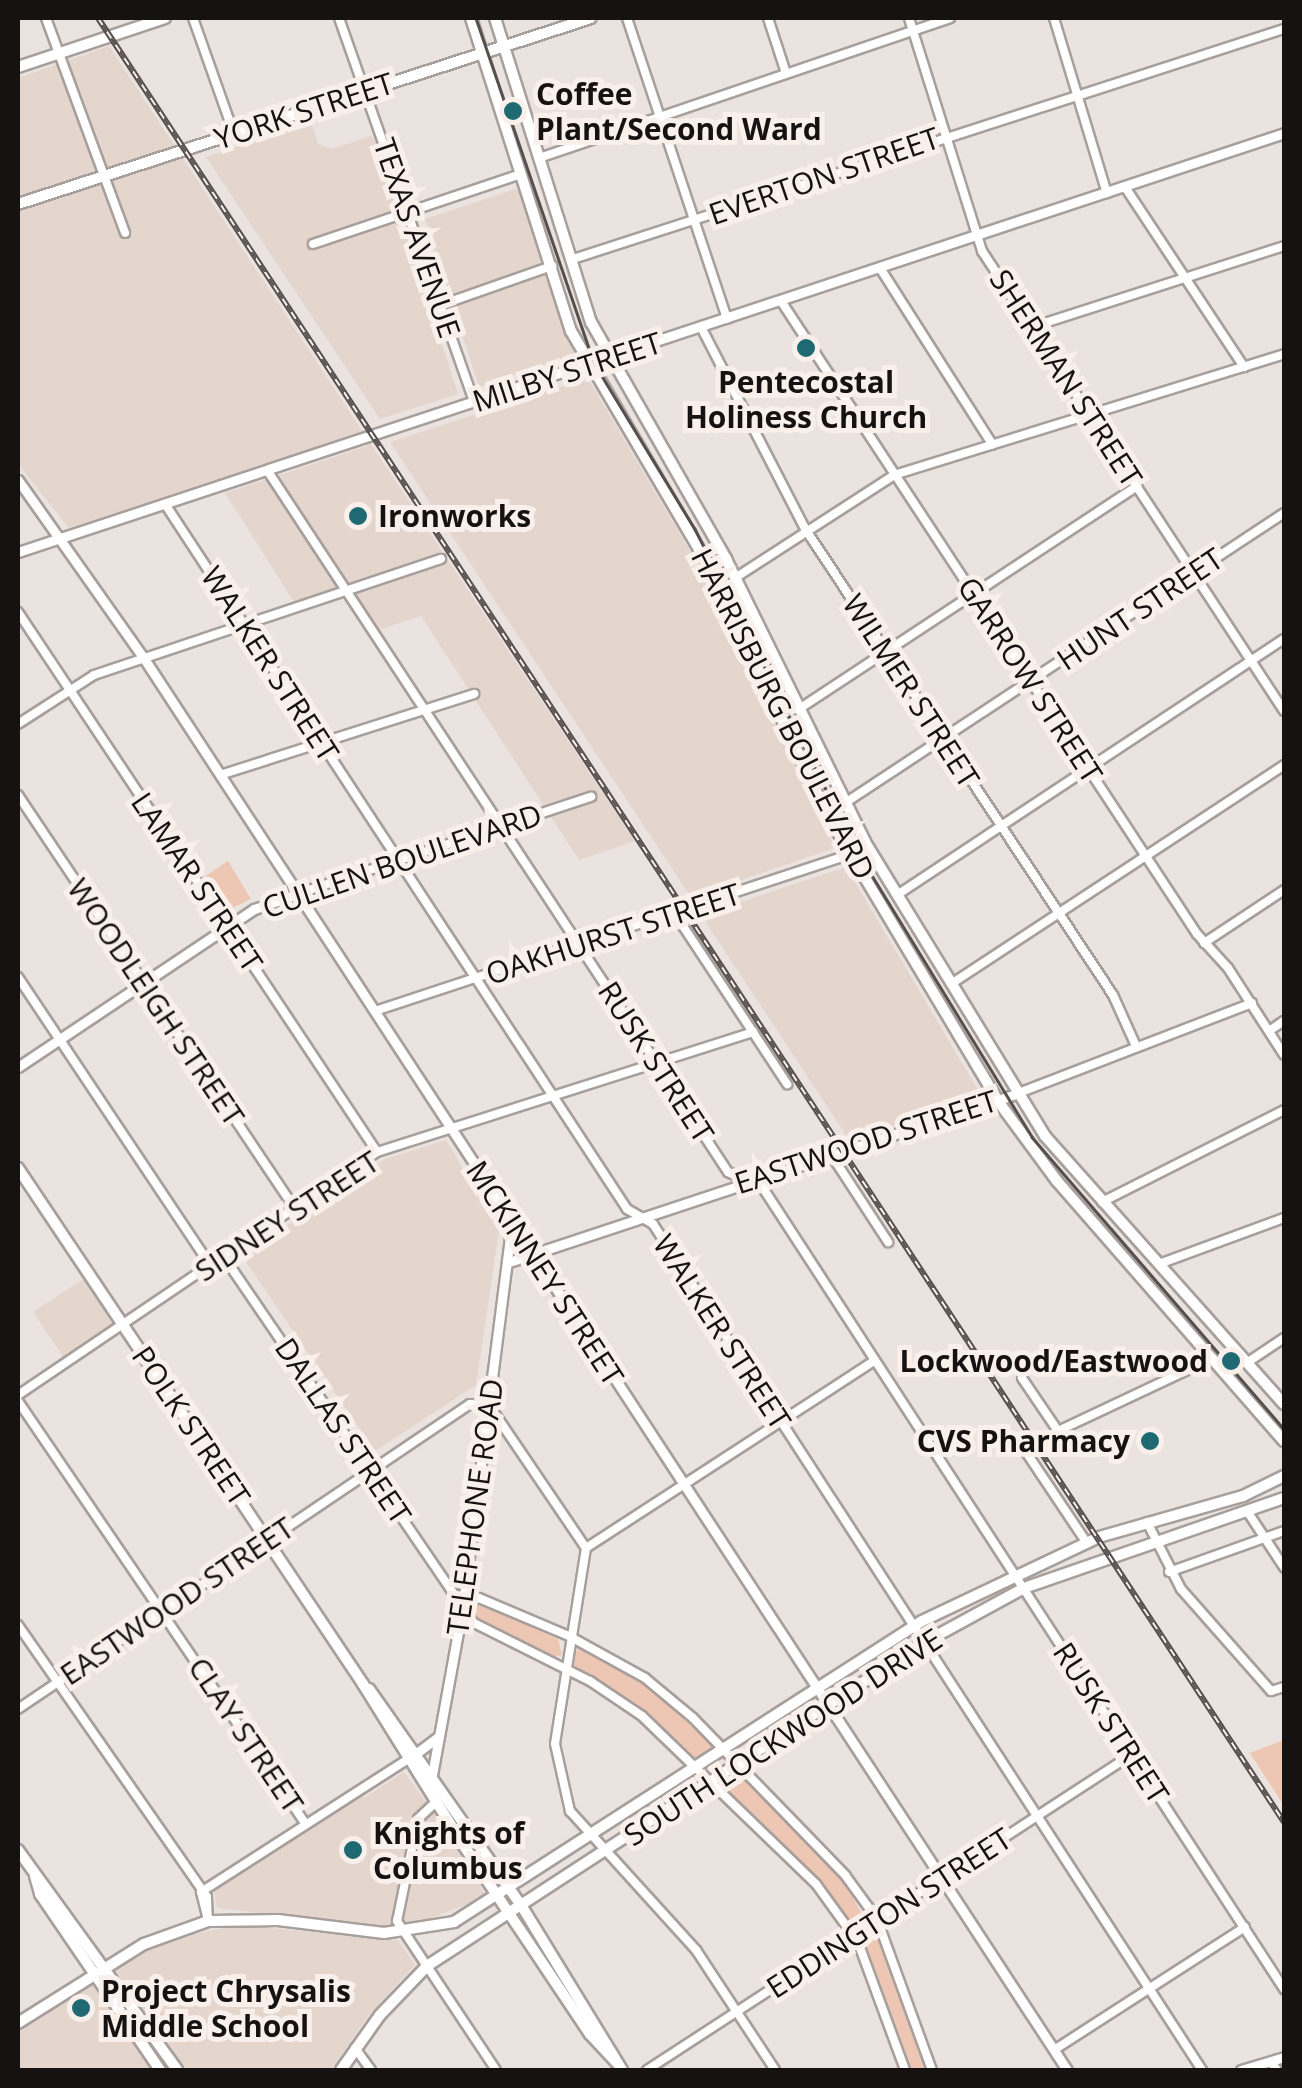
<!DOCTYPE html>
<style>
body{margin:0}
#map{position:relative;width:1302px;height:2088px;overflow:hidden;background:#ebe3df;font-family:"Open Sans",sans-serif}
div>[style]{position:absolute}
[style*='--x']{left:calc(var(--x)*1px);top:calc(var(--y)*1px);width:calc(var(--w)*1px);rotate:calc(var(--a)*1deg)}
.built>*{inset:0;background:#e4d5cd}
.green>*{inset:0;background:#edc7b3}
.roads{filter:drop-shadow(2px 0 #a79f9b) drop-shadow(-2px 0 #a79f9b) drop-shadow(0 2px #a79f9b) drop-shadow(0 -2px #a79f9b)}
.minor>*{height:8px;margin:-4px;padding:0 4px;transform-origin:4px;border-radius:4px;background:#fff}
.tertiary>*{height:9px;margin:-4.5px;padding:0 4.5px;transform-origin:4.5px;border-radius:4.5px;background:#fff}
.secondary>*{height:10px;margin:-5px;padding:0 5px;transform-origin:5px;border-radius:5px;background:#fff}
.tram>*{height:2.5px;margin:-1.25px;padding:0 1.25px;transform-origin:1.25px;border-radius:1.25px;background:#55504e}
.rail>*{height:6px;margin-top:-3px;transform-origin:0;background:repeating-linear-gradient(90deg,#f9f0ec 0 8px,#55504e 0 16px);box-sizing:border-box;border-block:2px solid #55504e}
.dots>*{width:28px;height:28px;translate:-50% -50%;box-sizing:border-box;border:5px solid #f9f0ec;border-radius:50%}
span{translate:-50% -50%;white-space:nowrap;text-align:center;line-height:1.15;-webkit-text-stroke:10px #f9f0ec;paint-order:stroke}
.poi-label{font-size:30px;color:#151211;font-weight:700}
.left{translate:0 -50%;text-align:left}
.right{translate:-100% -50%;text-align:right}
.street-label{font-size:30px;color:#151211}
.frame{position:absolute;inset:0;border:20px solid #151211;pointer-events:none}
</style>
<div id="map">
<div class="built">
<i style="clip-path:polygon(109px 46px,364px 434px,635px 841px,579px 860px,421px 616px,375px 631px,348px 587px,296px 605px,225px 493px,367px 446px,360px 433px,69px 528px,18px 464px,18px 78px)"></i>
<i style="clip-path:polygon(311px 122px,318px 144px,332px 149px,371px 136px,377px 142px,458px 394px,380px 419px,206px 157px)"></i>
<i style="clip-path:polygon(519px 188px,577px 353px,479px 387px,425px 219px)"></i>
<i style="clip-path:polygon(579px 381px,590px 382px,697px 563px,835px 848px,691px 897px,390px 442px)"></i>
<i style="clip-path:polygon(846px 867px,981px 1095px,850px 1141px,701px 915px)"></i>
<i style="clip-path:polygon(446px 1140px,499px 1230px,476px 1385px,375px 1451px,242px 1256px,385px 1159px)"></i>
<i style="clip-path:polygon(84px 1279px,112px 1323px,64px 1358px,33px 1312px)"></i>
<i style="clip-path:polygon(404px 1772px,463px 1852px,486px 1897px,418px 1923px,375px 1926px,217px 1908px,213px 1888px,358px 1791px,364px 1798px)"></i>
<i style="clip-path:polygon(239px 1925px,398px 1940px,415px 1965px,368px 2016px,331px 2070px,183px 2070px,114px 1967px,167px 1939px)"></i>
<i style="clip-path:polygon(92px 1983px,154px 2070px,18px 2070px,18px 2031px)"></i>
</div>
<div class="green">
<i style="clip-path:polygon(228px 861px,251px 899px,226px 911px,204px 877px)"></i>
<i style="clip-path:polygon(474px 1601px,558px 1639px,562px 1655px,553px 1657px,472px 1616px,467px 1609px)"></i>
<i style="clip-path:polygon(579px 1648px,651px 1688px,715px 1749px,696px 1761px,625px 1698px,576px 1668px,571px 1660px)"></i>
<i style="clip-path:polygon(1284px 1740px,1284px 1806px,1250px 1753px)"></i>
<i style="clip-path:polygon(741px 1774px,844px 1881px,865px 1920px,851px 1923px,809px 1871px,721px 1785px)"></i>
<i style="clip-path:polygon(869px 1929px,877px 1930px,888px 1953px,927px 2070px,911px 2070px,861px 1940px)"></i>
</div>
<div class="roads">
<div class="minor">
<i style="--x:46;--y:18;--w:229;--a:69.8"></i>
<i style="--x:193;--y:18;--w:123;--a:70.5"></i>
<i style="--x:339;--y:18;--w:407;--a:70.6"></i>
<i style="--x:627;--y:18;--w:317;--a:71.6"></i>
<i style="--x:768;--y:18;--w:58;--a:71.9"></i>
<i style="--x:909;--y:18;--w:244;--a:72.6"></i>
<i style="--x:982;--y:251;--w:550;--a:56.71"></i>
<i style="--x:1054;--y:18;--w:183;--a:73.2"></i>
<i style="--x:542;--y:157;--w:431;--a:-18.8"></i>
<i style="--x:1125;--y:187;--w:216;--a:56.5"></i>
<i style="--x:313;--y:244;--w:219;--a:-18.6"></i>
<i style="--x:573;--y:259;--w:747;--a:-17.93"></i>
<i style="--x:880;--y:268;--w:209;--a:57.5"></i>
<i style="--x:781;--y:301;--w:757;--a:56.69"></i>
<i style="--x:1197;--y:934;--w:46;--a:47.6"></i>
<i style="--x:1228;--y:968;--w:103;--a:57.2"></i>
<i style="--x:441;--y:305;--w:118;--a:-19.4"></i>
<i style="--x:701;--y:327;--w:229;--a:62.7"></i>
<i style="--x:806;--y:530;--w:557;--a:56.57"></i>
<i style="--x:1113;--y:995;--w:56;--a:65.7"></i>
<i style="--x:1032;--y:327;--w:265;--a:-17.8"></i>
<i style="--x:267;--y:470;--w:840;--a:56.71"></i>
<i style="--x:728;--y:1172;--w:38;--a:25"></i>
<i style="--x:763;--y:1188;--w:956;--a:56.96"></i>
<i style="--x:165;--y:504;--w:843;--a:56.76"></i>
<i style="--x:627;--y:1209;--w:30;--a:30"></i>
<i style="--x:653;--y:1224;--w:1009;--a:57.02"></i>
<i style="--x:735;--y:578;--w:189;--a:-32.9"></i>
<i style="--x:894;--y:475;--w:408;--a:-17.2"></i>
<i style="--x:18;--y:612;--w:648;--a:56.38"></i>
<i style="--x:799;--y:709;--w:405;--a:-33.4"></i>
<i style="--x:18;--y:724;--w:90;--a:-32.8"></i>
<i style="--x:94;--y:675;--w:366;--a:-18.5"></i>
<i style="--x:220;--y:775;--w:267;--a:-17.7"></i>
<i style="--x:18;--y:795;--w:498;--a:56.2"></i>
<i style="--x:845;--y:803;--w:526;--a:-33.45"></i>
<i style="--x:297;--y:894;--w:310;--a:-18.3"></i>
<i style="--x:897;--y:895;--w:464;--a:-33.5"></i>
<i style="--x:675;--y:914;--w:204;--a:56.6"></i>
<i style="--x:1204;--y:943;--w:96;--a:-33.5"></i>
<i style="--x:18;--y:977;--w:348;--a:56.3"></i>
<i style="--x:951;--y:984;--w:399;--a:-33.3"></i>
<i style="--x:375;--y:1011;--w:501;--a:-18.25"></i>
<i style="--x:1269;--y:1031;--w:18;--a:-34"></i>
<i style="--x:1016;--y:1094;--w:253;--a:-21.1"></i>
<i style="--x:832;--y:1156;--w:103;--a:56.9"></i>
<i style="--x:1102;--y:1202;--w:204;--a:-26.8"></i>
<i style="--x:224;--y:1257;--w:443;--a:55.7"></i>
<i style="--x:474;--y:1623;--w:130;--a:26.6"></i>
<i style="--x:590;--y:1681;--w:63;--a:33.9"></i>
<i style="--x:642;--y:1716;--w:242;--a:44"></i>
<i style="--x:816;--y:1884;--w:72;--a:54.1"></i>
<i style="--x:858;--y:1942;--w:136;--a:69.8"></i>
<i style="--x:1159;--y:1264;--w:133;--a:-20.2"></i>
<i style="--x:1248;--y:1362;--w:43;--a:-33.7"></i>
<i style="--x:1022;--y:1378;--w:64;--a:55.8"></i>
<i style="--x:1058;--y:1431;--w:171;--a:-25.2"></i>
<i style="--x:18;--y:1395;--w:434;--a:-34.1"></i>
<i style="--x:377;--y:1152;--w:395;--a:-17.7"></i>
<i style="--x:18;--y:1401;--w:510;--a:55.78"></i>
<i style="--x:1026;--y:1452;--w:110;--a:56.2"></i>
<i style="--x:1249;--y:1514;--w:64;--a:56.6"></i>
<i style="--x:1147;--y:1522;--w:75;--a:63.1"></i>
<i style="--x:1181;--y:1589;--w:136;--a:48.6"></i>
<i style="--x:1271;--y:1691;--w:14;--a:-17"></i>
<i style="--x:586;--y:1548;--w:343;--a:-33"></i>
<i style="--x:1169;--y:1572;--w:122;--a:-19.6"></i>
<i style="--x:463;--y:1604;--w:17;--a:-21"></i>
<i style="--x:479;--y:1598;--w:98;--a:22.9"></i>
<i style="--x:569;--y:1636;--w:87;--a:28.9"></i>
<i style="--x:645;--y:1678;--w:62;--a:39.8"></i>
<i style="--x:693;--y:1718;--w:219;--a:45.9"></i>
<i style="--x:845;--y:1875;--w:54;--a:54"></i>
<i style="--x:877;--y:1919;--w:161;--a:70"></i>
<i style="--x:18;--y:1625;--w:331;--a:55.2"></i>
<i style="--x:207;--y:1897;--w:24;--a:88"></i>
<i style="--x:18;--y:1709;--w:545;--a:-34.01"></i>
<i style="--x:470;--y:1404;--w:19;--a:3"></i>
<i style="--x:489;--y:1405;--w:173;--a:55.9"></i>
<i style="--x:586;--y:1548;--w:198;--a:99"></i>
<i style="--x:555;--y:1744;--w:69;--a:77.4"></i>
<i style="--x:570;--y:1811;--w:188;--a:47.8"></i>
<i style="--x:696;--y:1950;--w:144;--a:56.6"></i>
<i style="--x:437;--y:1801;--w:26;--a:137"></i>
<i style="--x:418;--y:1819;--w:104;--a:101.6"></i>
<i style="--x:397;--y:1921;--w:179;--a:56.4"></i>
<i style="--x:201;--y:1892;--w:245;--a:-32.7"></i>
<i style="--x:201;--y:1892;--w:29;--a:76"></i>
<i style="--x:355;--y:2048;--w:27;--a:54"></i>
<i style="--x:1054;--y:2050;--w:227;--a:-32.8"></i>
<i style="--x:1271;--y:2062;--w:10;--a:53"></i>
<i style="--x:647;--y:2070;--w:577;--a:-33.06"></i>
</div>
<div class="tertiary">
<i style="--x:18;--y:480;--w:220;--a:54.8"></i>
<i style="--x:145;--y:660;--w:1685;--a:56.82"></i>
<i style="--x:18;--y:552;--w:1334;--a:-18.31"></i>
<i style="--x:18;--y:1067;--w:284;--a:-33.8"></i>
<i style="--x:254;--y:909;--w:46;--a:-19.2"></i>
<i style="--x:509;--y:1262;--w:534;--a:-18.33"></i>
<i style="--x:410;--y:1758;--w:34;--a:-37"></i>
<i style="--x:432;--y:1775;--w:174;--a:-79.7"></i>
<i style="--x:463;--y:1604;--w:386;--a:-82.7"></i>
<i style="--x:1241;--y:2070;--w:45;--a:-16.8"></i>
</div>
<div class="secondary">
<i style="--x:471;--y:18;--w:329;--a:72.3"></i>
<i style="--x:571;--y:331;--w:277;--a:59.6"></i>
<i style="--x:711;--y:570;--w:270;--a:64.6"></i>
<i style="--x:827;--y:814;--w:334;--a:59.2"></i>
<i style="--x:998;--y:1101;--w:99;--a:53.6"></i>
<i style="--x:1057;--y:1181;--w:345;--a:48.9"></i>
<i style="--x:495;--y:18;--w:319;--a:72.5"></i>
<i style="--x:591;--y:322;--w:273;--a:60.3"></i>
<i style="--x:726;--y:559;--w:321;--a:63.8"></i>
<i style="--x:868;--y:847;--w:339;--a:58.5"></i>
<i style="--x:1045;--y:1136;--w:359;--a:48.3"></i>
<i style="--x:18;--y:67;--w:155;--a:-18.4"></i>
<i style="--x:18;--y:204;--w:602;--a:-17.98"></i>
<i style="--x:18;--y:1168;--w:621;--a:56.23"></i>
<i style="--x:363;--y:1684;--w:184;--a:58.1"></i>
<i style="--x:460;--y:1840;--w:234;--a:56.2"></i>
<i style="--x:590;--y:2034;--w:40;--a:47"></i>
<i style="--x:369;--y:1689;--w:264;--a:54.9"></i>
<i style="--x:521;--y:1905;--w:193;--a:58.5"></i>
<i style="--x:18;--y:1850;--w:271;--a:54.1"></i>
<i style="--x:35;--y:1876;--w:19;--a:74"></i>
<i style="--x:40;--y:1894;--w:213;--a:55.7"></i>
<i style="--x:18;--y:2023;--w:149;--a:-32.1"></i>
<i style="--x:144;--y:1944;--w:68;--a:-19.8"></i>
<i style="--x:208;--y:1921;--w:70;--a:-0.8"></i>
<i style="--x:278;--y:1920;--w:107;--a:7"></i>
<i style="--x:384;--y:1933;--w:71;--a:-8.9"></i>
<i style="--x:454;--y:1922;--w:556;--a:-32.75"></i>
<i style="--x:922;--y:1621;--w:196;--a:-25.4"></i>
<i style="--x:1099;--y:1537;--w:150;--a:-15.9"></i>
<i style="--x:1243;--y:1496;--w:46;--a:-26"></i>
<i style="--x:341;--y:2070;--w:67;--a:-54.7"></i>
<i style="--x:380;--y:2015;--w:68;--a:-46.2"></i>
<i style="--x:427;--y:1966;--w:594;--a:-33.05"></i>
<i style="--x:925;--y:1642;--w:113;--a:-28.6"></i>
<i style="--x:1024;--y:1588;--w:275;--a:-19.1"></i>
</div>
</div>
<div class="tram">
<i style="--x:476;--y:18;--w:365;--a:71.1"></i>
<i style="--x:594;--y:363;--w:194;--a:58.7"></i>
<i style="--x:695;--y:529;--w:360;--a:63.3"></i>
<i style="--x:857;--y:851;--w:335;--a:58.5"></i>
<i style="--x:1032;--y:1137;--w:386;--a:49.2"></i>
</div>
<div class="rail">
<i style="--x:98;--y:18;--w:2159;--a:56.68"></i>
</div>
<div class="dots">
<i style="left:513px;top:111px;background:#1f6a72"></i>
<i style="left:806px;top:348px;background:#1f6a72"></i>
<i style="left:358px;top:516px;background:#1f6a72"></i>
<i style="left:1231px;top:1361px;background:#1f6a72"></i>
<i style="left:1150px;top:1441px;background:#1f6a72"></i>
<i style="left:353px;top:1850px;background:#1f6a72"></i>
<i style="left:81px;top:2008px;background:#1f6a72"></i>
</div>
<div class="poi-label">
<span class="left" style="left:536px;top:111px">Coffee<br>Plant/Second Ward</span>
<span style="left:806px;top:399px">Pentecostal<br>Holiness Church</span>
<span class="left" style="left:378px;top:516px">Ironworks</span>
<span class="right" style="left:1208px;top:1361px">Lockwood/Eastwood</span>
<span class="right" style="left:1130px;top:1441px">CVS Pharmacy</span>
<span class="left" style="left:373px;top:1850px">Knights of<br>Columbus</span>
<span class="left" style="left:101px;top:2008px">Project Chrysalis<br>Middle School</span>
</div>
<div class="street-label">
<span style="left:304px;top:111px;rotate:-18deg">YORK STREET</span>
<span style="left:824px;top:176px;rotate:-19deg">EVERTON STREET</span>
<span style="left:417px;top:238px;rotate:71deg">TEXAS AVENUE</span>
<span style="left:567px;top:372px;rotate:-18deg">MILBY STREET</span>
<span style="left:1066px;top:378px;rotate:57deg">SHERMAN STREET</span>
<span style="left:1140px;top:609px;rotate:-34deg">HUNT STREET</span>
<span style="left:270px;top:664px;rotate:57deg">WALKER STREET</span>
<span style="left:1030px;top:680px;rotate:57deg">GARROW STREET</span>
<span style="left:911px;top:691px;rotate:57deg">WILMER STREET</span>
<span style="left:783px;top:714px;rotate:63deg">HARRISBURG BOULEVARD</span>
<span style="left:402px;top:861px;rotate:-19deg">CULLEN BOULEVARD</span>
<span style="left:197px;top:882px;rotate:56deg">LAMAR STREET</span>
<span style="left:613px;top:934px;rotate:-18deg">OAKHURST STREET</span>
<span style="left:156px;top:1002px;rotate:56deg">WOODLEIGH STREET</span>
<span style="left:656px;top:1062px;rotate:57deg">RUSK STREET</span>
<span style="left:866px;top:1142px;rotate:-18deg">EASTWOOD STREET</span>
<span style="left:287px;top:1216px;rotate:-33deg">SIDNEY STREET</span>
<span style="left:545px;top:1273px;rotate:57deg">MCKINNEY STREET</span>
<span style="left:722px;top:1332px;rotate:57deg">WALKER STREET</span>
<span style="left:191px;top:1426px;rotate:56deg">POLK STREET</span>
<span style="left:343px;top:1431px;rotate:56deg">DALLAS STREET</span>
<span style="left:475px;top:1507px;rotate:-82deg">TELEPHONE ROAD</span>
<span style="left:177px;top:1601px;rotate:-34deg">EASTWOOD STREET</span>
<span style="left:1111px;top:1723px;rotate:57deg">RUSK STREET</span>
<span style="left:246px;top:1735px;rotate:56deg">CLAY STREET</span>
<span style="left:783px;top:1737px;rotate:-33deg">SOUTH LOCKWOOD DRIVE</span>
<span style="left:889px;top:1913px;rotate:-33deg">EDDINGTON STREET</span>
</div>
<div class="frame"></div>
</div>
